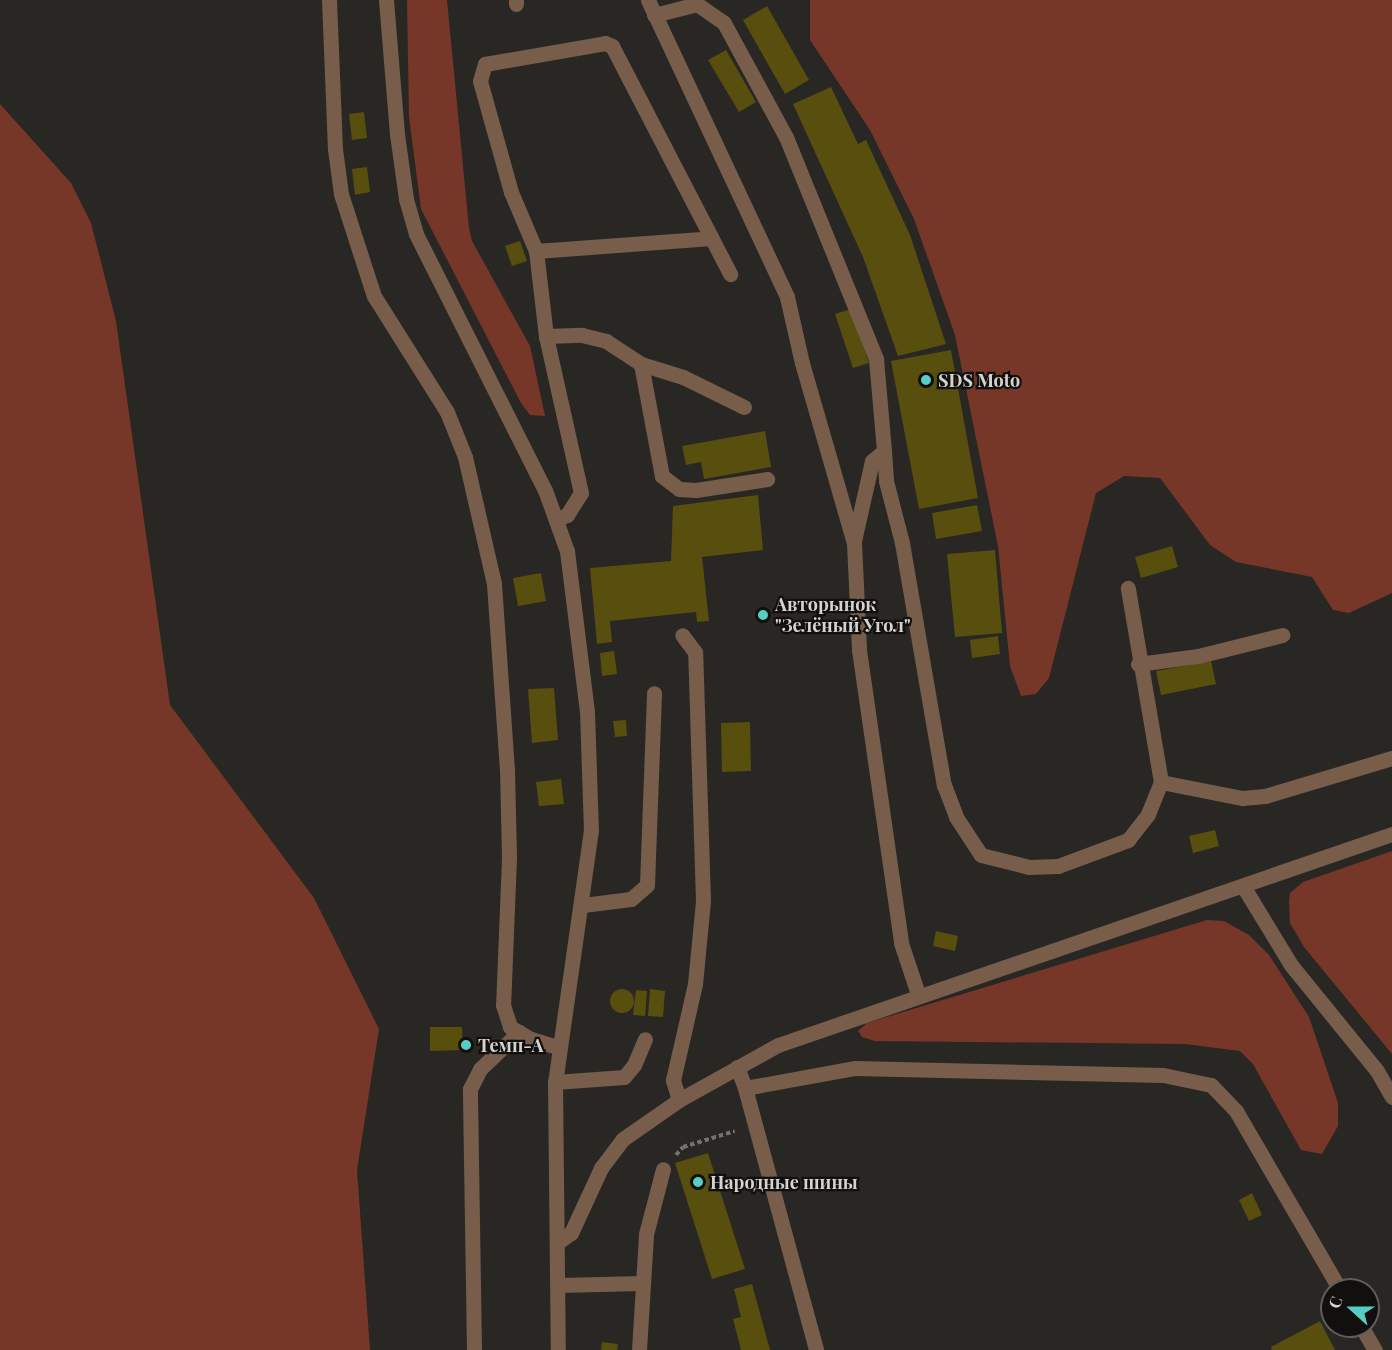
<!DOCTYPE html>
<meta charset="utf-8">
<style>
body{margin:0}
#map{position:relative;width:1392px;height:1350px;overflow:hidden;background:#292723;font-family:"Playfair Display",serif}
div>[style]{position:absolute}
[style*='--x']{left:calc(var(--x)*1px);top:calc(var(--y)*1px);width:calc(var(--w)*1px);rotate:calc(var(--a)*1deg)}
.green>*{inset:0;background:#763628}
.building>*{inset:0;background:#584e0e}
.round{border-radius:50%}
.path>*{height:4px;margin-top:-2px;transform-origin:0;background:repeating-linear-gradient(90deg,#75736f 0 4.5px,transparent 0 7.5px)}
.minor>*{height:15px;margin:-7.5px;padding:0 7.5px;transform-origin:7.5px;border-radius:7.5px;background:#785d4b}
.dots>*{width:16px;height:16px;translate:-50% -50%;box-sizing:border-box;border:3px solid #11100e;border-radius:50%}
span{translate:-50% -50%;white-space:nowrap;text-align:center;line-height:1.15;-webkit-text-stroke:4.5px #11100e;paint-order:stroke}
.poi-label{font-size:18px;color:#d5d3d0;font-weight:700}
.left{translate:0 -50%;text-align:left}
.north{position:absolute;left:1320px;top:1278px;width:60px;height:60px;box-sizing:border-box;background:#11100e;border:2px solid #5f5e5c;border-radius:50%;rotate:291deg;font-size:16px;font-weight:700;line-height:24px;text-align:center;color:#d5d3d0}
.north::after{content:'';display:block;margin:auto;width:21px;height:27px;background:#56cec4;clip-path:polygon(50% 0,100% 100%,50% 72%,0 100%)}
</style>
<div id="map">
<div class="green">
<i style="clip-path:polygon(407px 0,447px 0,469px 228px,472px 241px,530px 346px,545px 416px,530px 415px,521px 403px,421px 209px,409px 117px)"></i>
<i style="clip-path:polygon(810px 0,1392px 0,1392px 593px,1349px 613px,1333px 610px,1312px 577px,1236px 562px,1210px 545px,1160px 478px,1124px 476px,1096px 493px,1049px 678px,1036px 694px,1021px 696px,1010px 666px,998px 546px,955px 335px,914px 219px,870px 130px,810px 40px)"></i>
<i style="clip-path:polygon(0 104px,71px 183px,91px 223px,116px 321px,170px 705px,314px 898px,379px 1029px,357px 1170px,370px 1350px,0 1350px)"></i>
<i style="clip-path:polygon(1392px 851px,1392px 1054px,1304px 947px,1290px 923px,1289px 901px,1290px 893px,1303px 882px)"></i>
<i style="clip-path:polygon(1207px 920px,1224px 921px,1249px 935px,1269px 955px,1309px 1017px,1338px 1103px,1338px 1126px,1322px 1154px,1301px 1150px,1253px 1064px,1240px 1051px,1185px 1044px,875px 1041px,862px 1037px,858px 1031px,867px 1023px)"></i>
</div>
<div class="building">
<i style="clip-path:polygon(767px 6px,809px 80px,785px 94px,743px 20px)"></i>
<i style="clip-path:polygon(726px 50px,756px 102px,739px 112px,708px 60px)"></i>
<i style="clip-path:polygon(831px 87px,858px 144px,866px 140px,910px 235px,946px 344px,898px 356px,863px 257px,793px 104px)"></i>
<i style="clip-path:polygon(364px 112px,367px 138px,352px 140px,349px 114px)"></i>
<i style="clip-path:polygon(367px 167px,370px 192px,355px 195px,352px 169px)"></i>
<i style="clip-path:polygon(520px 241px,527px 261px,512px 266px,505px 246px)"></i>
<i style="clip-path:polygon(851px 309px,869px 363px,853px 368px,835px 314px)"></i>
<i style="clip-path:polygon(951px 350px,978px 498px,919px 509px,891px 361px)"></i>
<i style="clip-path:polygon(765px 431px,771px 467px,704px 479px,701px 462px,686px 465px,682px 446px)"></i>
<i style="clip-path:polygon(758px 495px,763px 550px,702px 557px,709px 621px,697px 622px,696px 612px,610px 621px,612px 642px,597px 644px,590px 568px,671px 561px,673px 506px)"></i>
<i style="clip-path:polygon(977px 505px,982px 531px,936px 539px,932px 513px)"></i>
<i style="clip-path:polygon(1172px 546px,1178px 567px,1141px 578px,1135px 557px)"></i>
<i style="clip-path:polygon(995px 550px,1002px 633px,955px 637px,947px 554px)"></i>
<i style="clip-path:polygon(541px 573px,546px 601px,518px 606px,513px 578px)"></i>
<i style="clip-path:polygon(998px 636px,1000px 654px,972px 658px,970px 640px)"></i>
<i style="clip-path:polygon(614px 651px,617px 674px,602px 676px,600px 653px)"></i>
<i style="clip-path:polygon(1211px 661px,1216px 684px,1161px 695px,1156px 671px)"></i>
<i style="clip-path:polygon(554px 688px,558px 740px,532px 743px,528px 689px)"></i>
<i style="clip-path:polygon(626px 720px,627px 736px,615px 737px,613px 721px)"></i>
<i style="clip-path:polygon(750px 722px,751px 771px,722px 772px,721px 723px)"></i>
<i style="clip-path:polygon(561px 779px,564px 804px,539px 806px,536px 782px)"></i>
<i style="clip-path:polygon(1215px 830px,1219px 846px,1193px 853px,1189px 836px)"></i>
<i style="clip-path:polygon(936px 931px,958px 936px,955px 951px,933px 946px)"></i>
<i class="round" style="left:610px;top:989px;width:24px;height:24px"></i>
<i style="clip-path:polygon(650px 989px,665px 991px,663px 1017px,648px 1016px)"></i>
<i style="clip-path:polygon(636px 990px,647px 991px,645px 1016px,633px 1015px)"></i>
<i style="clip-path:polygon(430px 1027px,462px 1027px,463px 1050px,430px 1051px)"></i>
<i style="clip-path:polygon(708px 1153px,745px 1269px,712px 1279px,675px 1163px)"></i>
<i style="clip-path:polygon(1252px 1193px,1262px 1215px,1249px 1221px,1239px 1200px)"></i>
<i style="clip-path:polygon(752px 1284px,770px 1350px,741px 1350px,733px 1319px,741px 1317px,734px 1289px)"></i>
<i style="clip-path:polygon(1320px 1321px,1335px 1350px,1272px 1350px,1271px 1347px)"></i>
<i style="clip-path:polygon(602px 1342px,618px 1344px,617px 1350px,601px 1350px)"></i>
</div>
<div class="path">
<i style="--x:676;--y:1155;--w:11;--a:-49"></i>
<i style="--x:683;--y:1147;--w:54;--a:-17.1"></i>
</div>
<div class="minor">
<i style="--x:329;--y:0;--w:149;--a:87.7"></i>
<i style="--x:335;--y:149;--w:45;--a:82.4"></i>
<i style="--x:341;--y:194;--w:107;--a:72.1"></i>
<i style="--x:374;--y:296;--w:137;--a:57.8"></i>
<i style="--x:447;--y:412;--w:48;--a:68.2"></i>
<i style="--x:465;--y:457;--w:130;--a:77.1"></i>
<i style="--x:494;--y:584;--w:185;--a:86"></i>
<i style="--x:507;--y:769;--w:89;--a:88.7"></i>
<i style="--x:509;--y:858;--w:147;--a:92.3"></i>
<i style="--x:503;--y:1005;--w:23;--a:72"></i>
<i style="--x:510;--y:1027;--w:24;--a:30"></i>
<i style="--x:531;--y:1039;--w:28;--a:17"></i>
<i style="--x:386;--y:0;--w:134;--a:85.3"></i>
<i style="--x:397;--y:134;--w:66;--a:82.1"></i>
<i style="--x:406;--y:199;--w:36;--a:74"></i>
<i style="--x:416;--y:234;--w:287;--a:63.3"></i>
<i style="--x:545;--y:490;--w:65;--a:70.2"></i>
<i style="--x:567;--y:551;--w:161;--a:82.9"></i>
<i style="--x:587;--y:711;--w:119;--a:88.1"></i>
<i style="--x:591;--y:830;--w:255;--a:98.1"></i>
<i style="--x:555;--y:1082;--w:268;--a:89.4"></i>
<i style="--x:516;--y:0;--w:4;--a:90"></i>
<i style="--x:648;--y:0;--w:328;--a:64.9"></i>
<i style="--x:787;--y:297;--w:68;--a:77.2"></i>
<i style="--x:802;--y:363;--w:187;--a:73.9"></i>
<i style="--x:854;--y:543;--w:107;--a:87.3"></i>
<i style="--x:859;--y:650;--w:296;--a:81.8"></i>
<i style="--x:901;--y:943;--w:54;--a:71.6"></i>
<i style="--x:654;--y:15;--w:44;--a:-14.3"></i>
<i style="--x:697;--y:4;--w:33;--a:35"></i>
<i style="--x:724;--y:23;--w:130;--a:61.5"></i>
<i style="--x:786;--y:137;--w:240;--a:67.9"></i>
<i style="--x:876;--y:359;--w:92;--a:85"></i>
<i style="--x:884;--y:451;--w:16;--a:140"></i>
<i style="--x:872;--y:461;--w:82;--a:102.7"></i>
<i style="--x:536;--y:251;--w:176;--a:-4.2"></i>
<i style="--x:546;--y:336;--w:36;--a:-2"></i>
<i style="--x:582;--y:335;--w:25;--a:14"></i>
<i style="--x:606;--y:341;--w:42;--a:33.3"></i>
<i style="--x:641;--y:364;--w:44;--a:17.2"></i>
<i style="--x:683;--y:377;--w:68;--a:26.2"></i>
<i style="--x:641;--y:364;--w:114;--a:79.4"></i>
<i style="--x:662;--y:476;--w:21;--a:37"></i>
<i style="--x:679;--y:489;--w:17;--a:3"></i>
<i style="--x:696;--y:490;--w:72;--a:-8.8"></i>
<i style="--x:884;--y:451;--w:30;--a:86"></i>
<i style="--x:886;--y:481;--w:64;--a:75.5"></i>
<i style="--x:902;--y:543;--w:246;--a:80.2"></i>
<i style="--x:944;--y:785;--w:34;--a:69"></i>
<i style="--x:956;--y:817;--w:45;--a:56.7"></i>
<i style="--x:981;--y:855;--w:49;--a:14"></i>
<i style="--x:1029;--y:867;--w:29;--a:-2"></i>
<i style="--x:1058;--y:866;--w:75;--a:-20.4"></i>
<i style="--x:1128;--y:840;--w:33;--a:-52"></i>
<i style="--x:1148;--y:814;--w:35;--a:-68"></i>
<i style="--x:1161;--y:782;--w:197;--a:-99.7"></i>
<i style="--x:557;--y:519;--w:11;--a:-22"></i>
<i style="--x:567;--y:515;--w:26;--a:-58"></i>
<i style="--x:581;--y:493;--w:161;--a:-102.6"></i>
<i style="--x:546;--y:336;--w:86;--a:-96.7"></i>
<i style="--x:536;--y:251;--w:64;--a:-113"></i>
<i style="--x:511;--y:192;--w:115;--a:-105.6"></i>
<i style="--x:480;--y:81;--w:18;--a:-74"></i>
<i style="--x:485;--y:64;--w:122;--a:-9.9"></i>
<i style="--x:605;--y:43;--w:8;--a:23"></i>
<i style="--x:612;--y:46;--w:257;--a:62.6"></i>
<i style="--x:1138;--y:664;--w:61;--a:-7.6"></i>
<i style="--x:1198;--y:656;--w:87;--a:-14"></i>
<i style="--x:1161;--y:782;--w:83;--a:11.2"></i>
<i style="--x:1242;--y:798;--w:23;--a:-5"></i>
<i style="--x:1265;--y:796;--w:133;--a:-16.7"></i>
<i style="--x:1243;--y:886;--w:92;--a:58.7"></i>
<i style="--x:1291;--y:965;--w:136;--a:50.9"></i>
<i style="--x:1377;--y:1071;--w:30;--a:60"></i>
<i style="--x:583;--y:905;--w:48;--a:-7.1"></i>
<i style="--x:631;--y:899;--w:21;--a:-41"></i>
<i style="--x:647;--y:885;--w:192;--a:-87.9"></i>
<i style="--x:737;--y:1067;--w:22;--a:69"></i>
<i style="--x:745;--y:1088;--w:112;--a:-10.3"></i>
<i style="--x:855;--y:1068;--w:308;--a:1.3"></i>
<i style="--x:1163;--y:1075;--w:49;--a:11.8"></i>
<i style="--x:1211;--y:1085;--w:36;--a:46"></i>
<i style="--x:1236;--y:1111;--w:207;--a:59.8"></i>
<i style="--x:555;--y:1082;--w:69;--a:-4.1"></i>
<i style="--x:624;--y:1077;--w:16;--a:-50"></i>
<i style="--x:634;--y:1065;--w:28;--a:-67"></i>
<i style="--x:745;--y:1088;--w:271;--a:74.8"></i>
<i style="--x:679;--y:1100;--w:21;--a:-107"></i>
<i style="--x:673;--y:1080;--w:98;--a:-77.1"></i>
<i style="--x:695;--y:984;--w:83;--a:-84.5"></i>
<i style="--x:703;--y:901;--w:249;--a:-91.8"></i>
<i style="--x:695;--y:652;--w:21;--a:-127"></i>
<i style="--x:557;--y:1243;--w:17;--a:-36"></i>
<i style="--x:571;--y:1233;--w:72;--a:-65.2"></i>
<i style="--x:601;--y:1168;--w:36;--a:-53"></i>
<i style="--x:623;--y:1139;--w:68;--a:-34.9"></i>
<i style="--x:679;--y:1100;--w:113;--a:-29.1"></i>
<i style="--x:778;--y:1045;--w:649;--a:-18.97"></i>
<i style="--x:558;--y:1285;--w:83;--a:-1.4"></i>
<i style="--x:1361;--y:1326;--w:28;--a:60"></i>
<i style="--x:474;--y:1350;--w:261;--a:-90.9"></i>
<i style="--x:470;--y:1089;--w:22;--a:-63"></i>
<i style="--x:480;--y:1069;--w:54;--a:-43.5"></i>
<i style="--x:639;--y:1350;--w:116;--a:-86.5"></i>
<i style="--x:646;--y:1234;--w:67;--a:-75.3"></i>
</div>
<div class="dots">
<i style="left:926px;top:380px;background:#56cec4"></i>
<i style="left:763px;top:615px;background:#56cec4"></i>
<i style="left:466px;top:1045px;background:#56cec4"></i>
<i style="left:698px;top:1182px;background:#56cec4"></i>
</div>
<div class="poi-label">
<span class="left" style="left:938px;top:380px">SDS Moto</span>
<span class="left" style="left:775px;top:615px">Авторынок<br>"Зелёный Угол"</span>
<span class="left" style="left:478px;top:1045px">Темп-А</span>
<span class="left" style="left:710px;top:1182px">Народные шины</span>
</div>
<div class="north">С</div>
</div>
